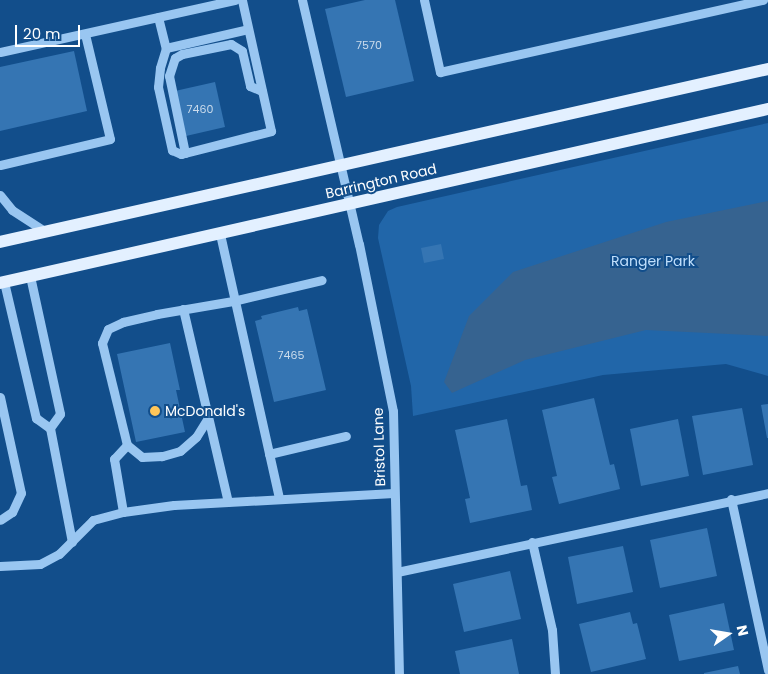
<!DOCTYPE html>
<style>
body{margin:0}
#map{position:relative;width:768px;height:674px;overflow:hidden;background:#124e8b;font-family:Poppins,sans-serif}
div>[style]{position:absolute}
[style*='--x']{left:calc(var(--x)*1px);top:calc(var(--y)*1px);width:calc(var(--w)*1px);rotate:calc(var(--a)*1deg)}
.green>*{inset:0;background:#2166a9}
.water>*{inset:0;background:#366390}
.building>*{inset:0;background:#3575b3}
.minor>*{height:9px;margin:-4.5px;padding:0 4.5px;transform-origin:4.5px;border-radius:4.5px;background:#99c6f1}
.major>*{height:12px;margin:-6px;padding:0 6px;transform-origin:6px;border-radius:6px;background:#e3f0ff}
.dots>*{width:14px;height:14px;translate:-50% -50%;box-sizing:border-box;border:2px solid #124e8b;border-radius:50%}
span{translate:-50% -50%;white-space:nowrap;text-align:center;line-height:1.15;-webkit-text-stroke:4px #124e8b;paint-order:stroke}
.number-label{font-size:11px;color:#ccdcec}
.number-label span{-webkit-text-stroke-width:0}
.street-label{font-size:14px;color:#fff}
.park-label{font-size:14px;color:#c0dffc}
.poi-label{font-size:14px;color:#fff}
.left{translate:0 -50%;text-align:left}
.north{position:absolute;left:703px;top:609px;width:50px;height:50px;-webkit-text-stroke:4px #124e8b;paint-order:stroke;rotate:77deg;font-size:14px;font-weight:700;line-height:20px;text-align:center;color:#fff}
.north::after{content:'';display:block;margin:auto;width:18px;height:22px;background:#fff;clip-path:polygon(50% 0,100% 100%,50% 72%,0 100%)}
.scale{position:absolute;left:15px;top:25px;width:65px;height:22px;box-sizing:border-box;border:2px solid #fff;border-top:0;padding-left:6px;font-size:15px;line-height:18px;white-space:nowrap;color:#fff;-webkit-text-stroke:4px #124e8b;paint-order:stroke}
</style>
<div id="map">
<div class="green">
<i style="clip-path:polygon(768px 123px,768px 376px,726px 364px,603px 375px,413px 416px,411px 386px,378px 238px,379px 225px,388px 211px,397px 207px)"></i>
</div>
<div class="water">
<i style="clip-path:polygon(768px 201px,768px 336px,646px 330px,525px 360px,452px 393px,444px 382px,469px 316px,513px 272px,666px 222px)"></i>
</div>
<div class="building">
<i style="clip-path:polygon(365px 0,395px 0,414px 81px,346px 97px,325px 9px)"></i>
<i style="clip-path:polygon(74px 51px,87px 111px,0 131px,0 67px)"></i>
<i style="clip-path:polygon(215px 82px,225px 127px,186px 136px,175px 91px)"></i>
<i style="clip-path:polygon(441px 244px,444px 259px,424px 263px,421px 248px)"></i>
<i style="clip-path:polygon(298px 307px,299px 311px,307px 309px,326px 390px,274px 402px,255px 321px,262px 319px,261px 316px)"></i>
<i style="clip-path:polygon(170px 343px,180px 390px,176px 390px,185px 432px,136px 442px,117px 354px)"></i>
<i style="clip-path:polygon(594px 398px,610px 465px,614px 464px,620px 489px,559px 504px,552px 477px,557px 476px,542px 410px)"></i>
<i style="clip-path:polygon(768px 404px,768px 438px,767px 438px,761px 405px)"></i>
<i style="clip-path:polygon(742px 408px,753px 465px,703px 475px,692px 416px)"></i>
<i style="clip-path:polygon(507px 419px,521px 486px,527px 485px,532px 510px,470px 523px,465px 499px,470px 498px,455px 430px)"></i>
<i style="clip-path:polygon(678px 419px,689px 476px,641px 486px,630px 429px)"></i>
<i style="clip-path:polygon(707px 528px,717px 576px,660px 588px,650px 540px)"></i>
<i style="clip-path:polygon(623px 546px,633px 592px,577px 604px,568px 557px)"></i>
<i style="clip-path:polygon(510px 571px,521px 619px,464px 632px,453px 584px)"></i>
<i style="clip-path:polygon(724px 603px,734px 650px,679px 661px,669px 615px)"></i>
<i style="clip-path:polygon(630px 612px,633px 624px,637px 623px,646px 659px,591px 672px,579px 624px)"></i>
<i style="clip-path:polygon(512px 639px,519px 674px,460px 674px,455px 651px)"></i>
<i style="clip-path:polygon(738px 666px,740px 674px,704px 674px,704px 673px)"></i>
</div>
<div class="minor">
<i style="--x:302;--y:0;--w:251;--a:76.9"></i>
<i style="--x:359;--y:244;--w:170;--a:78.5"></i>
<i style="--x:393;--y:411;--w:263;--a:88.7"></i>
<i style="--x:424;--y:0;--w:74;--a:77.5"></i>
<i style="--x:440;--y:72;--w:331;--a:-12.6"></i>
<i style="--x:158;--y:17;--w:32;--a:76"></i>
<i style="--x:166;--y:48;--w:21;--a:107"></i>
<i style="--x:160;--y:68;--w:19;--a:96"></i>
<i style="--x:158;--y:87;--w:65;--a:77.5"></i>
<i style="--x:172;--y:150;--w:10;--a:24"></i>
<i style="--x:181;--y:154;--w:93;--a:-14.3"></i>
<i style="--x:271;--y:131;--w:134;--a:-102.5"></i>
<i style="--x:166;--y:48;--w:84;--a:-13"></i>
<i style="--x:0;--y:52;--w:241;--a:-12.5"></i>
<i style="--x:185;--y:153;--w:79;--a:-101.7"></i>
<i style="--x:169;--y:76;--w:19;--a:-72"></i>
<i style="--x:175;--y:58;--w:8;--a:-30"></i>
<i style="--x:182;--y:54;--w:50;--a:-11.5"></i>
<i style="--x:231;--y:44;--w:13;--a:32"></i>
<i style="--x:242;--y:51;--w:36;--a:77"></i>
<i style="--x:250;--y:86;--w:13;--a:23"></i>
<i style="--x:0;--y:165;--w:113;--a:-13.3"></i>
<i style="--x:110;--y:139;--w:108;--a:-103.4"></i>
<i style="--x:0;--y:195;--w:19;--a:51"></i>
<i style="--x:12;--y:210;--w:40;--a:32.9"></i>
<i style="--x:220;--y:234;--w:271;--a:77.4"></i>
<i style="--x:30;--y:276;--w:141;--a:77.7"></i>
<i style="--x:60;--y:414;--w:17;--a:126"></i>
<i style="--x:4;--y:282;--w:140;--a:76.8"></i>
<i style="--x:36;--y:418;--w:17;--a:36"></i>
<i style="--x:50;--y:428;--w:116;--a:79.1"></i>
<i style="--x:183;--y:309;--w:198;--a:76.9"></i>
<i style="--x:0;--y:397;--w:98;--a:77.7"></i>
<i style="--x:21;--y:493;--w:21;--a:115"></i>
<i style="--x:12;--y:512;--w:14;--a:146"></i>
<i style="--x:208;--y:418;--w:22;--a:122"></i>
<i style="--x:196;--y:437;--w:21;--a:139"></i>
<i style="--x:180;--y:451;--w:19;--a:164"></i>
<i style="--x:162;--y:456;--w:20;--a:177"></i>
<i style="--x:142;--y:457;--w:19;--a:-141"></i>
<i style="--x:127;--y:445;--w:105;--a:-103.8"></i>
<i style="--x:102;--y:343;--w:15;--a:-67"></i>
<i style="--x:108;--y:329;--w:17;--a:-25"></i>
<i style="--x:123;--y:322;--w:35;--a:-13"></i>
<i style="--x:157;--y:314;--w:77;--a:-9.7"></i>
<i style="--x:233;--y:301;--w:91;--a:-13.3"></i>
<i style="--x:269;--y:454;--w:79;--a:-13.2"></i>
<i style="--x:731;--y:499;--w:175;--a:77.8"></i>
<i style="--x:123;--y:512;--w:54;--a:-99.6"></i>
<i style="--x:114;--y:459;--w:19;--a:-47"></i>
<i style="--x:532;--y:542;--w:90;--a:77.2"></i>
<i style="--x:552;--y:630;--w:44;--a:86.1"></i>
<i style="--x:0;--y:566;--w:40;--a:-2.9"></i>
<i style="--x:40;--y:564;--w:21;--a:-28"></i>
<i style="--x:59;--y:554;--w:48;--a:-45"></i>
<i style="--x:93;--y:520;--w:31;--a:-15"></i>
<i style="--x:123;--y:512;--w:51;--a:-7.8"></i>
<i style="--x:174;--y:505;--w:220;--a:-3.1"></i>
<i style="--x:397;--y:572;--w:379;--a:-12"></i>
</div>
<div class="major">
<i style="--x:0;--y:242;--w:787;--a:-12.69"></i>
<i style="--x:0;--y:283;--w:787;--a:-12.77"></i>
</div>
<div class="dots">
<i style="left:155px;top:411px;background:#ffc659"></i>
</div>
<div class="number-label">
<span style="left:369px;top:45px">7570</span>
<span style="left:200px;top:109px">7460</span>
<span style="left:291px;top:355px">7465</span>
</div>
<div class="street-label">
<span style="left:381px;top:181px;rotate:-13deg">Barrington Road</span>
<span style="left:379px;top:447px;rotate:-92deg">Bristol Lane</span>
</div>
<div class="park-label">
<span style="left:653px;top:261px">Ranger Park</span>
</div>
<div class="poi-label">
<span class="left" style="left:165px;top:411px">McDonald's</span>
</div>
<div class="north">N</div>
<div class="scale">20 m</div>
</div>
